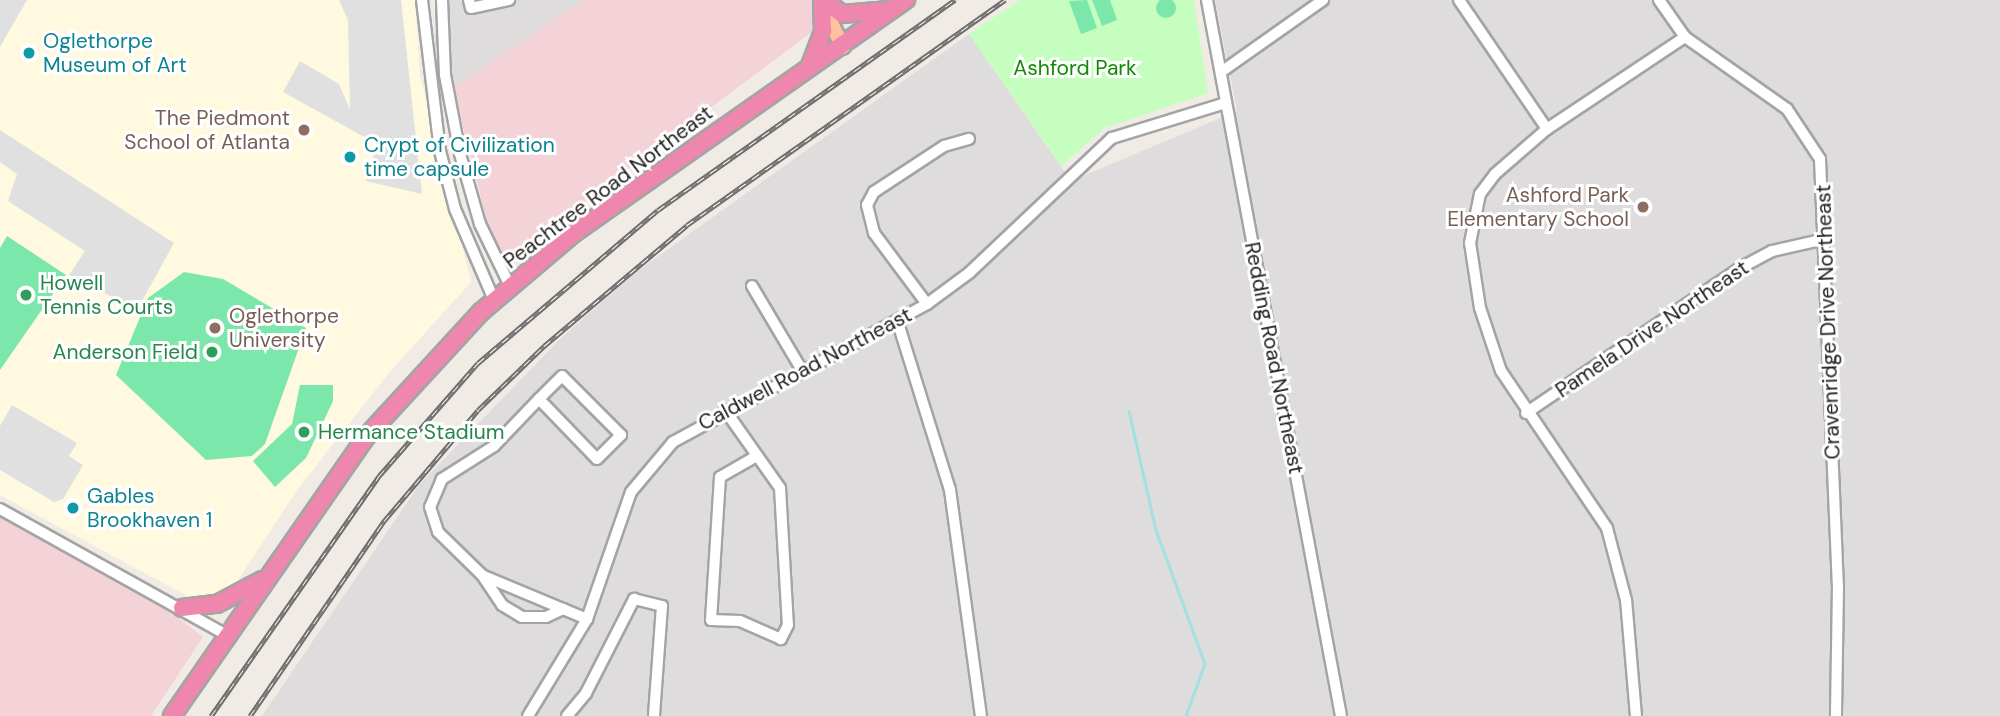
<!DOCTYPE html>
<style>
body{margin:0}
#map{position:relative;width:2000px;height:716px;overflow:hidden;background:#f1ebe5;font-family:"DM Sans",sans-serif}
div>[style]{position:absolute}
[style*='--x']{left:calc(var(--x)*1px);top:calc(var(--y)*1px);width:calc(var(--w)*1px);rotate:calc(var(--a)*1deg)}
.residential>*{inset:0;background:#dedcdd}
.commercial>*{inset:0;background:#f3d3d8}
.education>*{inset:0;background:#fff9e0}
.park>*{inset:0;background:#c6febf}
.pitch>*{inset:0;background:#7ce7aa}
.round{border-radius:50%}
.parking>*{inset:0;background:#e0e0e0}
.stream>*{height:2.5px;margin:-1.25px;padding:0 1.25px;transform-origin:1.25px;border-radius:1.25px;background:#a2e0e3}
.roads{filter:drop-shadow(2px 0 #a4a4a4) drop-shadow(-2px 0 #a4a4a4) drop-shadow(0 2px #a4a4a4) drop-shadow(0 -2px #a4a4a4)}
.minor>*{height:10px;margin:-5px;padding:0 5px;transform-origin:5px;border-radius:5px;background:#fff}
.major>*{height:14px;margin:-7px;padding:0 7px;transform-origin:7px;border-radius:7px;background:#ffc29c}
.highway>*{height:16px;margin:-8px;padding:0 8px;transform-origin:8px;border-radius:8px;background:#ef86ad}
.rail>*{height:5px;margin-top:-2.5px;transform-origin:0;background:repeating-linear-gradient(90deg,#fff 0 8px,#6e6e6e 0 16px);box-sizing:border-box;border-block:2px solid #6e6e6e}
.dots>*{width:19px;height:19px;translate:-50% -50%;box-sizing:border-box;border:4px solid #fff;border-radius:50%}
span{translate:-50% -50%;white-space:nowrap;text-align:center;line-height:1.15;-webkit-text-stroke:6px #fff;paint-order:stroke}
.culture-label{font-size:21px;color:#0d838f}
.left{translate:0 -50%;text-align:left}
.park-label{font-size:21px;color:#0f8a01}
.education-label{font-size:21px;color:#785e54}
.right{translate:-100% -50%;text-align:right}
.street-label{font-size:21px;color:#202020}
.leisure-label{font-size:21px;color:#27864d}
</style>
<div id="map">
<div class="residential">
<i style="clip-path:polygon(435px 0,583px 0,435px 100px)"></i>
<i style="clip-path:polygon(1215px 0,2000px 0,2000px 716px,262px 716px,419px 485px,562px 337px,639px 270px,969px 34px,1071px 181px,1237px 111px)"></i>
</div>
<div class="commercial">
<i style="clip-path:polygon(583px 0,820px 0,817px 28px,510px 258px,495px 253px,455px 96px,435px 100px)"></i>
<i style="clip-path:polygon(0 515px,167px 609px,203px 637px,151px 716px,0 716px)"></i>
</div>
<div class="education">
<i style="clip-path:polygon(0 0,415px 0,420px 75px,471px 282px,388px 374px,298px 489px,217px 612px,0 495px)"></i>
</div>
<div class="park">
<i style="clip-path:polygon(1020px 0,1194px 0,1208px 93px,1105px 128px,1061px 166px,969px 34px)"></i>
</div>
<div class="pitch">
<i class="round" style="left:1156px;top:-2px;width:20px;height:20px"></i>
<i style="clip-path:polygon(1087px 0,1097px 28px,1081px 34px,1069px 1px)"></i>
<i style="clip-path:polygon(1092px 0,1110px 0,1117px 20px,1102px 26px)"></i>
<i style="clip-path:polygon(7px 236px,66px 275px,0 370px,0 248px)"></i>
<i style="clip-path:polygon(184px 272px,223px 279px,306px 328px,265px 444px,252px 456px,206px 460px,116px 375px,148px 298px)"></i>
<i style="clip-path:polygon(300px 385px,333px 385px,333px 401px,306px 458px,275px 487px,253px 461px,292px 424px)"></i>
</div>
<div class="parking">
<i style="clip-path:polygon(0 0,27px 0,0 47px)"></i>
<i style="clip-path:polygon(339px 0,401px 0,422px 194px,366px 181px,377px 144px,283px 92px,300px 61px,339px 84px,350px 110px,348px 20px)"></i>
<i style="clip-path:polygon(0 130px,174px 243px,137px 310px,69px 275px,85px 251px,8px 201px,17px 174px,0 162px)"></i>
<i style="clip-path:polygon(12px 405px,77px 443px,69px 456px,83px 465px,63px 499px,54px 502px,0 470px,0 426px)"></i>
</div>
<div class="stream">
<i style="--x:1129;--y:411;--w:122;--a:77.2"></i>
<i style="--x:1156;--y:530;--w:143;--a:69.9"></i>
<i style="--x:1205;--y:664;--w:55;--a:110.1"></i>
</div>
<div class="roads">
<div class="minor">
<i style="--x:422;--y:0;--w:152;--a:83.2"></i>
<i style="--x:440;--y:151;--w:60;--a:75.5"></i>
<i style="--x:455;--y:209;--w:99;--a:66.8"></i>
<i style="--x:442;--y:0;--w:75;--a:87.7"></i>
<i style="--x:445;--y:75;--w:80;--a:79.2"></i>
<i style="--x:460;--y:154;--w:73;--a:74.1"></i>
<i style="--x:480;--y:224;--w:69;--a:64.2"></i>
<i style="--x:469;--y:0;--w:8;--a:76"></i>
<i style="--x:471;--y:8;--w:39;--a:-12"></i>
<i style="--x:1207;--y:0;--w:728;--a:79.4"></i>
<i style="--x:1459;--y:0;--w:156;--a:55.7"></i>
<i style="--x:1659;--y:0;--w:45;--a:54.9"></i>
<i style="--x:1685;--y:37;--w:125;--a:35.2"></i>
<i style="--x:1787;--y:109;--w:60;--a:56.6"></i>
<i style="--x:1820;--y:159;--w:427;--a:87.6"></i>
<i style="--x:1838;--y:586;--w:130;--a:90.9"></i>
<i style="--x:1221;--y:72;--w:125;--a:-35.2"></i>
<i style="--x:752;--y:286;--w:100;--a:59.3"></i>
<i style="--x:927;--y:304;--w:89;--a:-126.7"></i>
<i style="--x:874;--y:233;--w:29;--a:-104"></i>
<i style="--x:867;--y:205;--w:15;--a:-62"></i>
<i style="--x:874;--y:192;--w:84;--a:-33.3"></i>
<i style="--x:944;--y:146;--w:26;--a:-16"></i>
<i style="--x:898;--y:323;--w:175;--a:72.7"></i>
<i style="--x:950;--y:490;--w:228;--a:82.2"></i>
<i style="--x:539;--y:399;--w:83;--a:46"></i>
<i style="--x:597;--y:459;--w:34;--a:-45"></i>
<i style="--x:621;--y:435;--w:83;--a:-135"></i>
<i style="--x:562;--y:376;--w:33;--a:135"></i>
<i style="--x:539;--y:399;--w:65;--a:133.8"></i>
<i style="--x:494;--y:446;--w:62;--a:147.6"></i>
<i style="--x:442;--y:479;--w:30;--a:113"></i>
<i style="--x:430;--y:507;--w:26;--a:72"></i>
<i style="--x:438;--y:532;--w:62;--a:44.3"></i>
<i style="--x:482;--y:575;--w:36;--a:56"></i>
<i style="--x:502;--y:605;--w:23;--a:31"></i>
<i style="--x:522;--y:617;--w:24;--a:0"></i>
<i style="--x:546;--y:617;--w:19;--a:-25"></i>
<i style="--x:725;--y:410;--w:95;--a:54.8"></i>
<i style="--x:780;--y:488;--w:137;--a:86.7"></i>
<i style="--x:788;--y:625;--w:16;--a:117"></i>
<i style="--x:781;--y:639;--w:45;--a:-156.3"></i>
<i style="--x:740;--y:621;--w:29;--a:-178"></i>
<i style="--x:711;--y:620;--w:143;--a:-86.4"></i>
<i style="--x:720;--y:477;--w:40;--a:-29.7"></i>
<i style="--x:1526;--y:413;--w:261;--a:-34.1"></i>
<i style="--x:1742;--y:267;--w:34;--a:-28"></i>
<i style="--x:1772;--y:251;--w:50;--a:-12.7"></i>
<i style="--x:0;--y:509;--w:259;--a:29.1"></i>
<i style="--x:484;--y:576;--w:112;--a:22.7"></i>
<i style="--x:528;--y:716;--w:114;--a:-58.7"></i>
<i style="--x:587;--y:619;--w:134;--a:-70.9"></i>
<i style="--x:631;--y:492;--w:65;--a:-50"></i>
<i style="--x:673;--y:442;--w:289;--a:-28.5"></i>
<i style="--x:927;--y:304;--w:52;--a:-36.4"></i>
<i style="--x:969;--y:273;--w:197;--a:-43.4"></i>
<i style="--x:1112;--y:138;--w:119;--a:-17.1"></i>
<i style="--x:567;--y:716;--w:30;--a:-50"></i>
<i style="--x:586;--y:693;--w:106;--a:-62.9"></i>
<i style="--x:634;--y:599;--w:29;--a:14"></i>
<i style="--x:662;--y:606;--w:110;--a:94.2"></i>
<i style="--x:1636;--y:716;--w:116;--a:-94.9"></i>
<i style="--x:1626;--y:600;--w:74;--a:-104.8"></i>
<i style="--x:1607;--y:528;--w:189;--a:-124"></i>
<i style="--x:1501;--y:371;--w:66;--a:-108.4"></i>
<i style="--x:1480;--y:308;--w:66;--a:-98.7"></i>
<i style="--x:1470;--y:243;--w:50;--a:-78.5"></i>
<i style="--x:1480;--y:194;--w:25;--a:-53"></i>
<i style="--x:1495;--y:174;--w:69;--a:-40.9"></i>
<i style="--x:1547;--y:129;--w:166;--a:-33.7"></i>
</div>
<div class="major">
<i style="--x:825;--y:11;--w:40;--a:63.4"></i>
</div>
<div class="highway">
<i style="--x:824;--y:0;--w:23;--a:38"></i>
<i style="--x:842;--y:14;--w:47;--a:-4.9"></i>
<i style="--x:809;--y:68;--w:40;--a:-69"></i>
<i style="--x:823;--y:31;--w:31;--a:-92"></i>
<i style="--x:182;--y:608;--w:35;--a:-7"></i>
<i style="--x:217;--y:604;--w:51;--a:-28.1"></i>
<i style="--x:172;--y:716;--w:338;--a:-55.2"></i>
<i style="--x:365;--y:438;--w:171;--a:-47.4"></i>
<i style="--x:481;--y:312;--w:122;--a:-40.3"></i>
<i style="--x:574;--y:233;--w:406;--a:-35.1"></i>
</div>
</div>
<div class="rail">
<i style="--x:211;--y:716;--w:293;--a:-55"></i>
<i style="--x:379;--y:476;--w:150;--a:-48.8"></i>
<i style="--x:478;--y:363;--w:236;--a:-40.4"></i>
<i style="--x:658;--y:210;--w:364;--a:-35.3"></i>
<i style="--x:250;--y:716;--w:237;--a:-55.5"></i>
<i style="--x:384;--y:521;--w:145;--a:-49.7"></i>
<i style="--x:478;--y:410;--w:92;--a:-44.1"></i>
<i style="--x:544;--y:346;--w:187;--a:-40.2"></i>
<i style="--x:687;--y:225;--w:390;--a:-35.3"></i>
</div>
<div class="dots">
<i style="left:29px;top:53px;background:#0f9aa8"></i>
<i style="left:304px;top:130px;background:#8d6e63"></i>
<i style="left:350px;top:157px;background:#0f9aa8"></i>
<i style="left:1643px;top:207px;background:#8d6e63"></i>
<i style="left:26px;top:295px;background:#2e9e5b"></i>
<i style="left:215px;top:328px;background:#8d6e63"></i>
<i style="left:212px;top:352px;background:#2e9e5b"></i>
<i style="left:304px;top:432px;background:#2e9e5b"></i>
<i style="left:73px;top:508px;background:#0f9aa8"></i>
</div>
<div class="culture-label">
<span class="left" style="left:43px;top:53px">Oglethorpe<br>Museum of Art</span>
<span class="left" style="left:364px;top:157px">Crypt of Civilization<br>time capsule</span>
<span class="left" style="left:87px;top:508px">Gables<br>Brookhaven 1</span>
</div>
<div class="park-label">
<span style="left:1075px;top:68px">Ashford Park</span>
</div>
<div class="education-label">
<span class="right" style="left:290px;top:130px">The Piedmont<br>School of Atlanta</span>
<span class="right" style="left:1629px;top:207px">Ashford Park<br>Elementary School</span>
<span class="left" style="left:229px;top:328px">Oglethorpe<br>University</span>
</div>
<div class="street-label">
<span style="left:608px;top:187px;rotate:-37deg">Peachtree Road Northeast</span>
<span style="left:1828px;top:322px;rotate:-92deg">Cravenridge Drive Northeast</span>
<span style="left:1652px;top:329px;rotate:-34deg">Pamela Drive Northeast</span>
<span style="left:1274px;top:358px;rotate:79deg">Redding Road Northeast</span>
<span style="left:805px;top:369px;rotate:-28deg">Caldwell Road Northeast</span>
</div>
<div class="leisure-label">
<span class="left" style="left:40px;top:295px">Howell<br>Tennis Courts</span>
<span class="right" style="left:198px;top:352px">Anderson Field</span>
<span class="left" style="left:318px;top:432px">Hermance Stadium</span>
</div>
</div>
